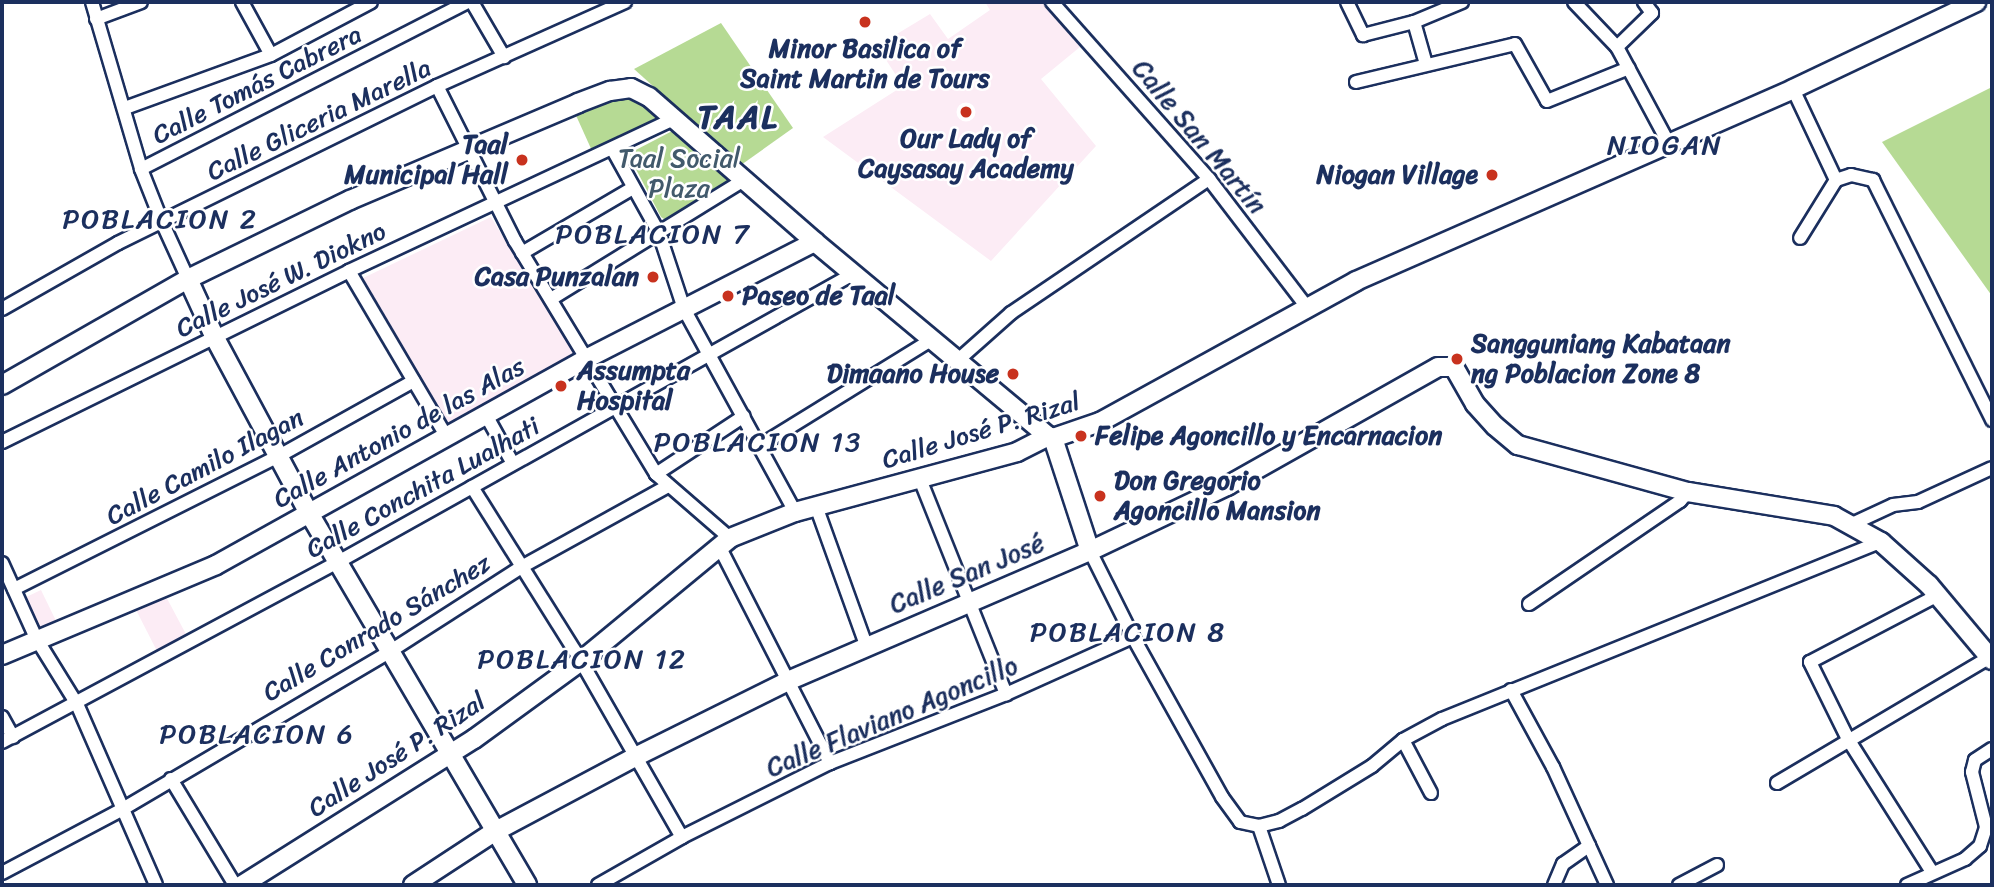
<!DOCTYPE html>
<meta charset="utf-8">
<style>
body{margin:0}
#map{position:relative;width:1994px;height:887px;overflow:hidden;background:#fff;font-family:Sriracha,sans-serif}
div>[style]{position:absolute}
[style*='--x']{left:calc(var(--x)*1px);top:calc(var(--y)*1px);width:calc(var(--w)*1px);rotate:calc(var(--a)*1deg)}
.built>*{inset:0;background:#fcecf5}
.green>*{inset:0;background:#b6da94}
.roads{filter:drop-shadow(2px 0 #1b2f5e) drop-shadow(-2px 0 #1b2f5e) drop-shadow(0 2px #1b2f5e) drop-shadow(0 -2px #1b2f5e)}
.street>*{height:12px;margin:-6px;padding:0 6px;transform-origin:6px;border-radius:6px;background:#fff}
.secondary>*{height:18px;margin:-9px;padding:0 9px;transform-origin:9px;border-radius:9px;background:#fff}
.dots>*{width:19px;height:19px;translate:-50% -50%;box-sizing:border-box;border:4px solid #fff;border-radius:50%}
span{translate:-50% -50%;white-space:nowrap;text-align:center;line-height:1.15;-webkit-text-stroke:5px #fff;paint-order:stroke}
.poi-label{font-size:26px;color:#1b2f5e;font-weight:700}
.right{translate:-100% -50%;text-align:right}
.left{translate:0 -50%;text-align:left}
.street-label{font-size:26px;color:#1b2f5e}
.park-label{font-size:26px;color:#425a6c}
.neighbourhood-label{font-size:28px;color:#1b2f5e;letter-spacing:2px}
.district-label{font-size:33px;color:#1b2f5e;font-weight:700;letter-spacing:2px}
.frame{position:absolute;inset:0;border:4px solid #1b2f5e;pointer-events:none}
</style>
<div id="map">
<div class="built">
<i style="clip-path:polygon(985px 2px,1042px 2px,1080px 47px,1041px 79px,1096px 146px,991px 261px,823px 137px,903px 86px,877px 46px,930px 14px,948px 39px,990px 10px)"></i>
<i style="clip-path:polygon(491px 217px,575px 356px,448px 428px,361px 279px)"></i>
<i style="clip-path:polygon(162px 589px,188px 638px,158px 653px,133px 604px)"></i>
<i style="clip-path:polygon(41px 590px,58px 625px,38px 635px,22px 599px)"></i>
</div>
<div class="green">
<i style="clip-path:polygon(721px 23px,793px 128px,741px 165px,634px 69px)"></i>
<i style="clip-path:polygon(1992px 87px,1992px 296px,1882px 142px)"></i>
<i style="clip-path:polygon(636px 96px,660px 117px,593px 153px,574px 111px,600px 101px)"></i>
<i style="clip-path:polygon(678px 128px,738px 179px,667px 221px,661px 217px,628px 154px)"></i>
</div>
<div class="roads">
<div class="street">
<i style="--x:92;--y:2;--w:174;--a:73.6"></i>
<i style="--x:141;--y:169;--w:57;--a:68.4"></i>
<i style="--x:162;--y:222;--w:63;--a:65.5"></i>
<i style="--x:242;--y:2;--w:60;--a:61.3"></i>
<i style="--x:472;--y:2;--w:64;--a:59.8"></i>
<i style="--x:1052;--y:2;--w:237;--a:48.4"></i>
<i style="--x:1209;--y:179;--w:160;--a:52.6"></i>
<i style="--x:1347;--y:2;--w:37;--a:64"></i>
<i style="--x:1363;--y:35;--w:53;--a:-14.3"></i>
<i style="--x:1414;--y:22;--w:52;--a:-22.6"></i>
<i style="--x:1574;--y:2;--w:62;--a:46.3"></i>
<i style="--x:1617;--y:47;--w:110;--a:61.8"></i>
<i style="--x:96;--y:19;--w:48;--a:-20.7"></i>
<i style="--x:1414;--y:22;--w:44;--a:74.1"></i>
<i style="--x:1617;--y:47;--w:49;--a:-44.2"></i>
<i style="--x:1652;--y:13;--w:14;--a:-126"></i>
<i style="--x:1356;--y:82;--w:163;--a:-13.4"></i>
<i style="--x:1515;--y:44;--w:65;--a:60.7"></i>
<i style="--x:1547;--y:101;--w:88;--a:-21.9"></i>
<i style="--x:437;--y:86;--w:174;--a:63.3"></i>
<i style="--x:515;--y:241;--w:272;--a:58.8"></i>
<i style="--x:656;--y:474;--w:98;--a:40.9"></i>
<i style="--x:1793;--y:89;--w:101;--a:64.7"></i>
<i style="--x:1836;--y:180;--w:68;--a:121.8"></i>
<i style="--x:125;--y:108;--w:155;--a:-20"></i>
<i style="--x:271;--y:55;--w:113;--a:-27.9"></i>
<i style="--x:613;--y:150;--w:95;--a:61"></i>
<i style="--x:659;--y:233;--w:80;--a:71.8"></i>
<i style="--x:684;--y:309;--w:231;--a:61.3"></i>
<i style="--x:141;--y:169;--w:366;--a:-27.1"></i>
<i style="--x:1836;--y:180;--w:16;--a:-18"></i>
<i style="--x:1851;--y:175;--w:23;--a:13"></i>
<i style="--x:1873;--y:180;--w:268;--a:63.6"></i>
<i style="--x:522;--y:253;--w:129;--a:-30.4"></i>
<i style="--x:349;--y:271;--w:191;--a:59.5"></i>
<i style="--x:551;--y:299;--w:228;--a:-31.7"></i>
<i style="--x:2;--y:309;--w:133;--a:-29.6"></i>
<i style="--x:118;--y:243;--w:356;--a:-26.2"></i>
<i style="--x:437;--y:86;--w:206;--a:-24.1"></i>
<i style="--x:957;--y:361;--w:72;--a:-41.6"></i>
<i style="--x:1011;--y:313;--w:239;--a:-34.1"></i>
<i style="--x:486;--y:415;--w:54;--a:61"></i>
<i style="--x:2;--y:442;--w:387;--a:-26.2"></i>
<i style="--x:349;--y:271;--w:359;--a:-25.1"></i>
<i style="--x:761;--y:445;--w:200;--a:-31.7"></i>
<i style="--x:656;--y:474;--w:105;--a:-33.4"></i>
<i style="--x:920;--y:479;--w:232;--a:68.2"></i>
<i style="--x:472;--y:487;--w:205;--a:57.9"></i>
<i style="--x:581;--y:661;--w:203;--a:60.2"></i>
<i style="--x:816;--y:506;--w:148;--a:70.2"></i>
<i style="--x:1850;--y:525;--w:47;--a:-24.9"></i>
<i style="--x:1893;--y:505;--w:25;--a:-7"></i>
<i style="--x:1918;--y:502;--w:81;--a:-24.7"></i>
<i style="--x:719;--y:546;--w:244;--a:62.9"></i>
<i style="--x:1090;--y:551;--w:96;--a:63.4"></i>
<i style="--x:1133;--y:637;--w:183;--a:60.9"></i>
<i style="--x:1222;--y:797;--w:31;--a:54"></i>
<i style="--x:1240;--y:822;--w:19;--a:12"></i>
<i style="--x:1259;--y:826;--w:21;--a:-14"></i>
<i style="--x:1279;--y:821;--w:26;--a:-28"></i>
<i style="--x:1302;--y:809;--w:82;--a:-31.6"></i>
<i style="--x:1372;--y:766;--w:40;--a:-40"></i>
<i style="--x:1403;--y:740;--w:44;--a:-28.3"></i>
<i style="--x:1442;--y:719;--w:473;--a:-22"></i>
<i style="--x:2;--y:563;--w:82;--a:65.6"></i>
<i style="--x:36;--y:638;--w:78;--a:58.2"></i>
<i style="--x:77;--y:704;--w:197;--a:66.4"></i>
<i style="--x:14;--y:589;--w:297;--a:-26.7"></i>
<i style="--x:279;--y:456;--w:154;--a:-29.1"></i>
<i style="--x:1529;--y:604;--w:183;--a:-34.3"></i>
<i style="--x:1680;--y:501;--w:12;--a:-48"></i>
<i style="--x:1511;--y:690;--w:88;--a:61.4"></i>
<i style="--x:1553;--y:767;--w:130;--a:65.4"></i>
<i style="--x:2;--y:717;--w:23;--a:61"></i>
<i style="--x:1403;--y:740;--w:60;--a:62.2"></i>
<i style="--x:2;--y:742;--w:381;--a:-28.2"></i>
<i style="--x:338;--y:562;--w:590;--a:-29.21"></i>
<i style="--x:171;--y:779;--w:124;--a:58.9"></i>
<i style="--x:1777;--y:783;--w:247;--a:-30.6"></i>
<i style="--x:1259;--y:826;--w:62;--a:71.3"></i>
<i style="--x:1932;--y:872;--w:157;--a:-122.3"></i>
<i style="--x:1848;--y:739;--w:86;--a:-116.3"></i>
<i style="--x:1810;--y:662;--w:144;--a:-27.6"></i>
<i style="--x:2;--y:873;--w:135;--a:-27.9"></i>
<i style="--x:121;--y:810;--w:311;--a:-30.5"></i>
<i style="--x:389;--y:652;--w:159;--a:-32.7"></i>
<i style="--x:523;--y:566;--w:166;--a:-28.9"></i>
<i style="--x:598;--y:885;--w:97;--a:-29.7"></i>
<i style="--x:682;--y:837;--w:165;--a:-26.6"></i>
<i style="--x:830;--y:763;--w:189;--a:-21.4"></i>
<i style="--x:1006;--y:694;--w:139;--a:-24.2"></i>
<i style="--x:1554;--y:885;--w:23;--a:-67"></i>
<i style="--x:1563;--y:864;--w:32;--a:-35"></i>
<i style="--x:1679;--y:885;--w:43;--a:-27.8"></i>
<i style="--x:1907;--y:885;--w:64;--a:-24.1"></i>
<i style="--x:1965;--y:859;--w:20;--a:-41"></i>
<i style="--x:1980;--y:846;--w:20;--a:-72"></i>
<i style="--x:1986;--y:827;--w:57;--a:-104.3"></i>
<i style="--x:1972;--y:772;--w:12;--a:-76"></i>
<i style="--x:1975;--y:760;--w:20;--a:-33"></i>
</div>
<div class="secondary">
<i style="--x:188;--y:279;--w:65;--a:65.4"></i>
<i style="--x:215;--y:338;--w:199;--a:61.8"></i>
<i style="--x:309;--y:513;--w:431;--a:59.6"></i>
<i style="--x:2;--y:385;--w:214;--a:-29.7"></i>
<i style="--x:188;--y:279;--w:180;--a:-26"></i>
<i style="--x:350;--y:200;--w:248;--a:-23"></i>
<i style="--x:578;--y:103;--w:34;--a:-21"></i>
<i style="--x:610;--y:91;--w:21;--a:-8"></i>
<i style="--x:631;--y:88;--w:20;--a:27"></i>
<i style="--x:649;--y:97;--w:220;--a:41.1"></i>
<i style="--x:815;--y:242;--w:303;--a:39.8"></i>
<i style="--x:1053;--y:438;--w:119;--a:71.9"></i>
<i style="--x:2;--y:655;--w:232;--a:-22.8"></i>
<i style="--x:216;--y:565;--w:423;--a:-29.1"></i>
<i style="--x:586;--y:359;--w:257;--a:-27.1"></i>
<i style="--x:242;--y:885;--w:274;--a:-32.2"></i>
<i style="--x:474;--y:739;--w:132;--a:-36.1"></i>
<i style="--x:581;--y:661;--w:193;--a:-39.5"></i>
<i style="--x:730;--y:538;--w:70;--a:-21.8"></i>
<i style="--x:795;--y:512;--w:230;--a:-15.1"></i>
<i style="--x:1017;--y:452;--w:35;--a:-27"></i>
<i style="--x:1048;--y:436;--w:5;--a:22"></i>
<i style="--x:1053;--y:438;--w:50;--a:-18.8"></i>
<i style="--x:1100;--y:422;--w:292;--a:-28.8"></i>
<i style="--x:1356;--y:281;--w:477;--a:-23.7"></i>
<i style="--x:1793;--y:89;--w:203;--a:-25.4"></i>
<i style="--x:413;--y:885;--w:97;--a:-33.2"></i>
<i style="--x:494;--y:832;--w:160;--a:-28"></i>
<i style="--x:635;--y:757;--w:171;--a:-26.4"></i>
<i style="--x:788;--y:681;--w:329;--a:-23.3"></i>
<i style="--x:1090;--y:551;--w:152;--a:-25.4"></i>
<i style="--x:1227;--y:486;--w:242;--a:-29.4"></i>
<i style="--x:1438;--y:367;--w:16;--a:0"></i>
<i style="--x:1454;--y:367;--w:43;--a:60.4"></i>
<i style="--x:1475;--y:404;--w:30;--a:48"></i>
<i style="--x:1495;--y:426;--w:30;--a:40"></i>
<i style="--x:1518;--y:445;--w:176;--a:15.5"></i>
<i style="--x:1688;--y:492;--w:148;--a:9.3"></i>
<i style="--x:1834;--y:516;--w:54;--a:29"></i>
<i style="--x:1881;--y:542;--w:64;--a:41.9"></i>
<i style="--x:1929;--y:585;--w:98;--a:50"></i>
</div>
</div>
<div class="dots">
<i style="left:865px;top:22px;background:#c8321e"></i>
<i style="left:966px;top:112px;background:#c8321e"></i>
<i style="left:522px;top:160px;background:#c8321e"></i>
<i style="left:1492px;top:175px;background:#c8321e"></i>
<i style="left:653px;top:277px;background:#c8321e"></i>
<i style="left:728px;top:296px;background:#c8321e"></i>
<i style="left:1457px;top:359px;background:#c8321e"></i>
<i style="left:1013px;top:374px;background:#c8321e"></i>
<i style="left:561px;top:386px;background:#c8321e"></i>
<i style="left:1081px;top:436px;background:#c8321e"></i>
<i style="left:1100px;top:496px;background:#c8321e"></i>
</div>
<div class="poi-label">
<span style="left:865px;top:64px">Minor Basilica of<br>Saint Martin de Tours</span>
<span style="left:966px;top:154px">Our Lady of<br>Caysasay Academy</span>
<span class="right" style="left:508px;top:160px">Taal<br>Municipal Hall</span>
<span class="right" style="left:1478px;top:175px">Niogan Village</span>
<span class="right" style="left:639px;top:277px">Casa Punzalan</span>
<span class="left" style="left:742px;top:296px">Paseo de Taal</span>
<span class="left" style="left:1471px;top:359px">Sangguniang Kabataan<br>ng Poblacion Zone 8</span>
<span class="left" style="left:577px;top:386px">Assumpta<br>Hospital</span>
<span class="right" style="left:999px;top:374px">Dimaano House</span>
<span class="left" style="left:1095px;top:436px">Felipe Agoncillo y Encarnacion</span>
<span class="left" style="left:1114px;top:496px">Don Gregorio<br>Agoncillo Mansion</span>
</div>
<div class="street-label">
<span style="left:257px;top:85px;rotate:-27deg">Calle Tomás Cabrera</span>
<span style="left:319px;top:120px;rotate:-26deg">Calle Gliceria Marella</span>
<span style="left:1199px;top:137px;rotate:50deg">Calle San Martín</span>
<span style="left:281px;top:280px;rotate:-26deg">Calle José W. Diokno</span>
<span style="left:981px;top:431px;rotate:-17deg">Calle José P. Rizal</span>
<span style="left:399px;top:433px;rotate:-29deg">Calle Antonio de las Alas</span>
<span style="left:205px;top:467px;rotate:-28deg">Calle Camilo Ilagan</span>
<span style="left:423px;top:488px;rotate:-29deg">Calle Conchita Lualhati</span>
<span style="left:967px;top:574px;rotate:-23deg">Calle San José</span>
<span style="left:377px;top:628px;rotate:-31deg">Calle Conrado Sánchez</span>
<span style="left:892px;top:717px;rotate:-23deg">Calle Flaviano Agoncillo</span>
<span style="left:397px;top:755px;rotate:-33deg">Calle José P. Rizal</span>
</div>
<div class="park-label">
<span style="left:679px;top:174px">Taal Social<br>Plaza</span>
</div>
<div class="neighbourhood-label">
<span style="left:1665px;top:145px">NIOGAN</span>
<span style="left:160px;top:219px">POBLACION 2</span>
<span style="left:653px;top:234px">POBLACION 7</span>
<span style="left:758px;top:442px">POBLACION 13</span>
<span style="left:1128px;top:632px">POBLACION 8</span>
<span style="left:582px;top:659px">POBLACION 12</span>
<span style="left:257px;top:734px">POBLACION 6</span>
</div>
<div class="district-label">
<span style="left:738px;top:118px">TAAL</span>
</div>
<div class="frame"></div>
</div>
